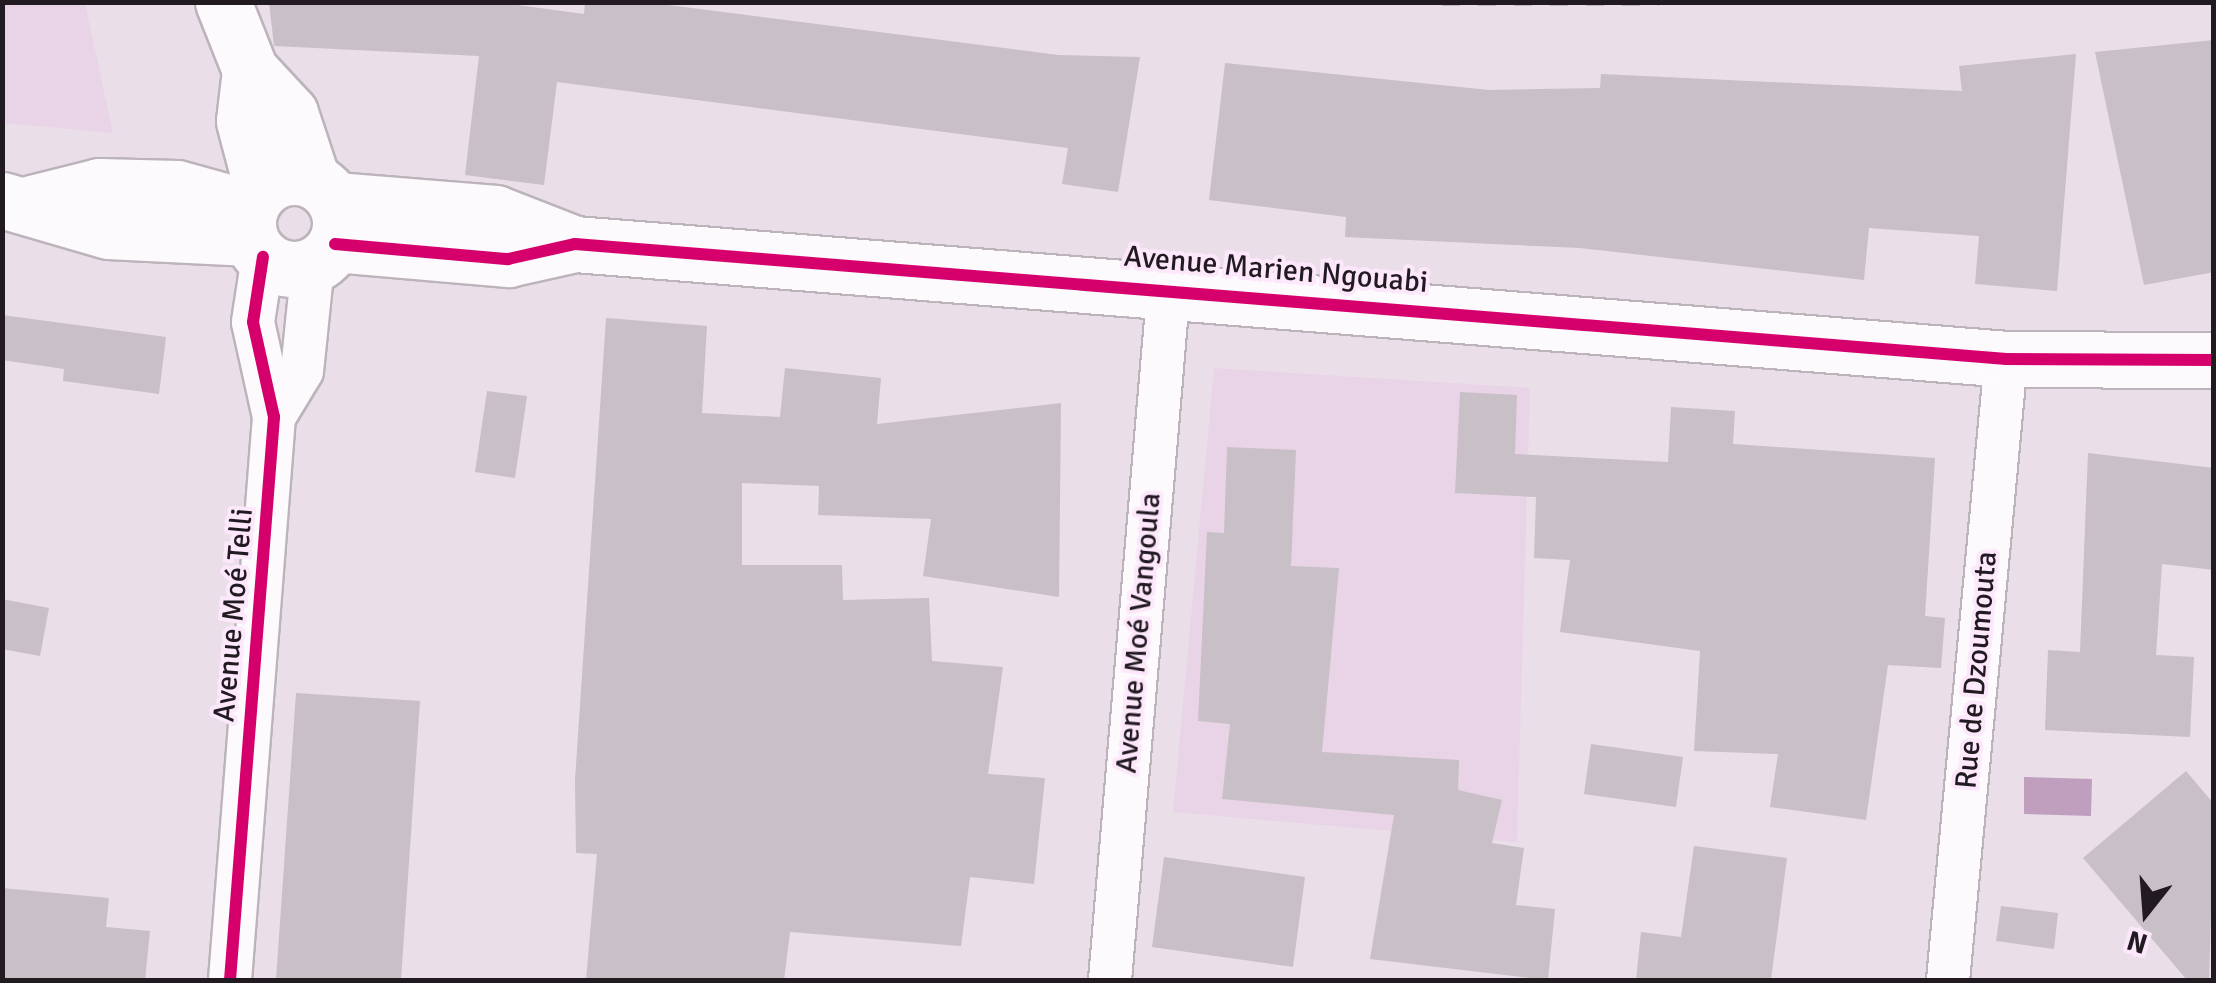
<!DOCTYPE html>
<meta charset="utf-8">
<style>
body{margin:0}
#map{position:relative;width:2216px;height:983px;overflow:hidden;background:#eadee9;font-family:Signika,sans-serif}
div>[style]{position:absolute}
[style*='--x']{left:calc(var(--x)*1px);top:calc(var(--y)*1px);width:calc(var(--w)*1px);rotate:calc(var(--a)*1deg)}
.built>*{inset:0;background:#e9d4e7}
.water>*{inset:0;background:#c09ebe}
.building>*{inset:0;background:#c8bfc7}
.roads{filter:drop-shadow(2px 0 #bcb3bb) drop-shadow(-2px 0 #bcb3bb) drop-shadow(0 2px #bcb3bb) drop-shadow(0 -2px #bcb3bb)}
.minor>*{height:42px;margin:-21px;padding:0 21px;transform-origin:21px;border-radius:21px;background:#fcfafc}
.tertiary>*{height:55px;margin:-27.5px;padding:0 27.5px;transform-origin:27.5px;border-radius:27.5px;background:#fcfafc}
.trunk>*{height:55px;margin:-27.5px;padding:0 27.5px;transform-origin:27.5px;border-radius:27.5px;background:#fcfafc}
.trunk>.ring{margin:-27.5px;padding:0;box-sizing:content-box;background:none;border:55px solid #fcfafc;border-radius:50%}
.rail>*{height:8px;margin-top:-4px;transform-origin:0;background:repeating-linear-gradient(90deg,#c0bcbf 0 18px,transparent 0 36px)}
.cycleway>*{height:12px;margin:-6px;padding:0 6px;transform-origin:6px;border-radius:6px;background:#d6006c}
span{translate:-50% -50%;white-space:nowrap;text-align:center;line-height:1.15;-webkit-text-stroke:8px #fde7fb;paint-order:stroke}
.street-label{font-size:30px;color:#211a21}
.frame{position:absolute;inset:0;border:5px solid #211a21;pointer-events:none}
.north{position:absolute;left:2096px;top:863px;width:100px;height:100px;-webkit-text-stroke:8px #fde7fb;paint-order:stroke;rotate:197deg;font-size:28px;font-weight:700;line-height:40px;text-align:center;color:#211a21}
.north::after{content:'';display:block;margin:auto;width:35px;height:45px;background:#211a21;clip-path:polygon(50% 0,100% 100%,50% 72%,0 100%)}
</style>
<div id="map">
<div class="built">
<i style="clip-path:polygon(2px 3px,85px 3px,113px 133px,3px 123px)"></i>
<i style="clip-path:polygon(1214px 368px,1530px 388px,1517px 842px,1173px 812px)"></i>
</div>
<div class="water">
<i style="clip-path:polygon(2024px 777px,2092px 779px,2091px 816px,2024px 814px)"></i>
</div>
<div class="building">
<i style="clip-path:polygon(269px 2px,494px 2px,584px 14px,585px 2px,645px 2px,1058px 55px,1140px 57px,1118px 192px,1062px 184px,1068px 148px,557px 82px,544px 185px,465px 175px,479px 56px,274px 46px)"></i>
<i style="clip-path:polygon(2214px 40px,2214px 272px,2144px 285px,2095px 52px)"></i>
<i style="clip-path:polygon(2076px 54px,2057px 291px,1975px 284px,1979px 236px,1869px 228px,1864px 280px,1580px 248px,1345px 237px,1346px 217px,1209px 200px,1225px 63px,1489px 90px,1600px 88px,1601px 74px,1962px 91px,1959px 66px)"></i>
<i style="clip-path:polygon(2px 315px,166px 337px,159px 394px,63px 381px,64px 369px,2px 360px)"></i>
<i style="clip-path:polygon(606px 318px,707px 326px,702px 413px,780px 417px,785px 368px,881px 378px,877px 424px,1061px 403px,1059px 597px,923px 576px,931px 519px,818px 515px,819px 486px,742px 483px,742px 565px,842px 565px,843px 600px,929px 598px,932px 661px,1003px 667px,988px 774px,1045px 778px,1034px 884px,970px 877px,961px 946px,790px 932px,784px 980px,586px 980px,597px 854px,576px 853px,575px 780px)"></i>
<i style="clip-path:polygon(487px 391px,527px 396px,515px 478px,475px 472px)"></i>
<i style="clip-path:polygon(1460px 392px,1517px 395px,1515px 454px,1668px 462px,1671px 407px,1735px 411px,1733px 444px,1935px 458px,1925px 616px,1945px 618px,1941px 668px,1888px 665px,1866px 820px,1770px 807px,1778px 754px,1694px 751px,1700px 651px,1560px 632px,1570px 560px,1534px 558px,1536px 497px,1455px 493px)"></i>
<i style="clip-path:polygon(1227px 447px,1296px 450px,1291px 566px,1339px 568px,1322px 752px,1459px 760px,1458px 790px,1502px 800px,1492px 843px,1524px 848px,1516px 905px,1555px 909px,1548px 980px,1370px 959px,1394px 815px,1222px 799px,1230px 724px,1198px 721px,1207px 532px,1224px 533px)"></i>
<i style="clip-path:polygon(2088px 453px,2214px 468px,2214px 570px,2162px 564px,2156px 655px,2194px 657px,2190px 737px,2045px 730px,2048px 650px,2080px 652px)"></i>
<i style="clip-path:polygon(2px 599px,49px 608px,40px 656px,2px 649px)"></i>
<i style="clip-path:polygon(296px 693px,420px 701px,401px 980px,276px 980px)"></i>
<i style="clip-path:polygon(1591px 744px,1683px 757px,1676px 807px,1584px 794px)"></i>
<i style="clip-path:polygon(2186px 771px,2214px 804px,2209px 980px,2187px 980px,2083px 858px)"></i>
<i style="clip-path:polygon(1694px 846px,1787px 858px,1771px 980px,1636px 980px,1641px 932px,1681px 937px)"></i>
<i style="clip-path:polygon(1164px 857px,1305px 877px,1293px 967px,1152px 947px)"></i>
<i style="clip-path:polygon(2px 888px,109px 898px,106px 927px,150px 931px,145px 980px,2px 980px)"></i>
<i style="clip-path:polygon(2001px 906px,2058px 913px,2054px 949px,1996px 941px)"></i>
</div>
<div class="roads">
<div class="minor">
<i style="--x:274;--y:417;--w:54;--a:-58.7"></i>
<i style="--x:302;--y:371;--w:107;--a:-84.1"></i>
<i style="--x:230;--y:980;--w:565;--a:-85.53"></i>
<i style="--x:274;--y:417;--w:97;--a:-102.5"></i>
<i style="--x:253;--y:322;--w:66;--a:-81.3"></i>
<i style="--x:1110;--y:980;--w:697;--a:-85.15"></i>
<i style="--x:1948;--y:980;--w:624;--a:-84.66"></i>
</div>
<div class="tertiary">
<i style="--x:335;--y:200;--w:161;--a:4.6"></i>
<i style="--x:495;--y:213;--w:86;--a:21.2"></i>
<i style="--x:335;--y:244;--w:174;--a:5"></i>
<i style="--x:508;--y:259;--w:69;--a:-12.6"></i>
<i style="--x:575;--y:244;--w:1436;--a:4.59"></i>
<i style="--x:2006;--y:359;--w:208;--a:0.3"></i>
</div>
<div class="trunk">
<i style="--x:223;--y:2;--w:73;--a:68.3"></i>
<i style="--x:250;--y:70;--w:59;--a:47.1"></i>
<i style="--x:290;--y:113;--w:71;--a:71.8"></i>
<i style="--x:250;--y:70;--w:51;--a:96.7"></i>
<i style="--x:244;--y:121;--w:70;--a:75.2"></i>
<i class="ring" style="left:248px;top:177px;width:37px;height:37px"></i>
<i style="--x:2;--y:200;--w:110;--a:16.3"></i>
<i style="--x:108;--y:231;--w:142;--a:2.8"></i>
<i style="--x:32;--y:203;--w:69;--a:-14.2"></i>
<i style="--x:99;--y:186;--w:78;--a:1.5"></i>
<i style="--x:177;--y:188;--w:75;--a:15.5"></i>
</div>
</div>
<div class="rail">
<i style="--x:1442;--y:2;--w:217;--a:0"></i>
</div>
<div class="cycleway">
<i style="--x:335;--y:244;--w:174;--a:5"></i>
<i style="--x:508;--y:259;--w:69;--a:-12.6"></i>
<i style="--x:575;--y:244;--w:1436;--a:4.59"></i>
<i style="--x:2006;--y:359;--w:208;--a:0.3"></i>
<i style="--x:230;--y:980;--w:565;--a:-85.53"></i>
<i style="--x:274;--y:417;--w:97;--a:-102.5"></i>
<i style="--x:253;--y:322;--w:66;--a:-81.3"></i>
</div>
<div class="street-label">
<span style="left:1276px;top:270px;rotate:5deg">Avenue Marien Ngouabi</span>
<span style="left:234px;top:615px;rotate:-85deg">Avenue Moé Telli</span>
<span style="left:1139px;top:633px;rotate:-85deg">Avenue Moé Vangoula</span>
<span style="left:1977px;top:670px;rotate:-85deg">Rue de Dzoumouta</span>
</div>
<div class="frame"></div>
<div class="north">N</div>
</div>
